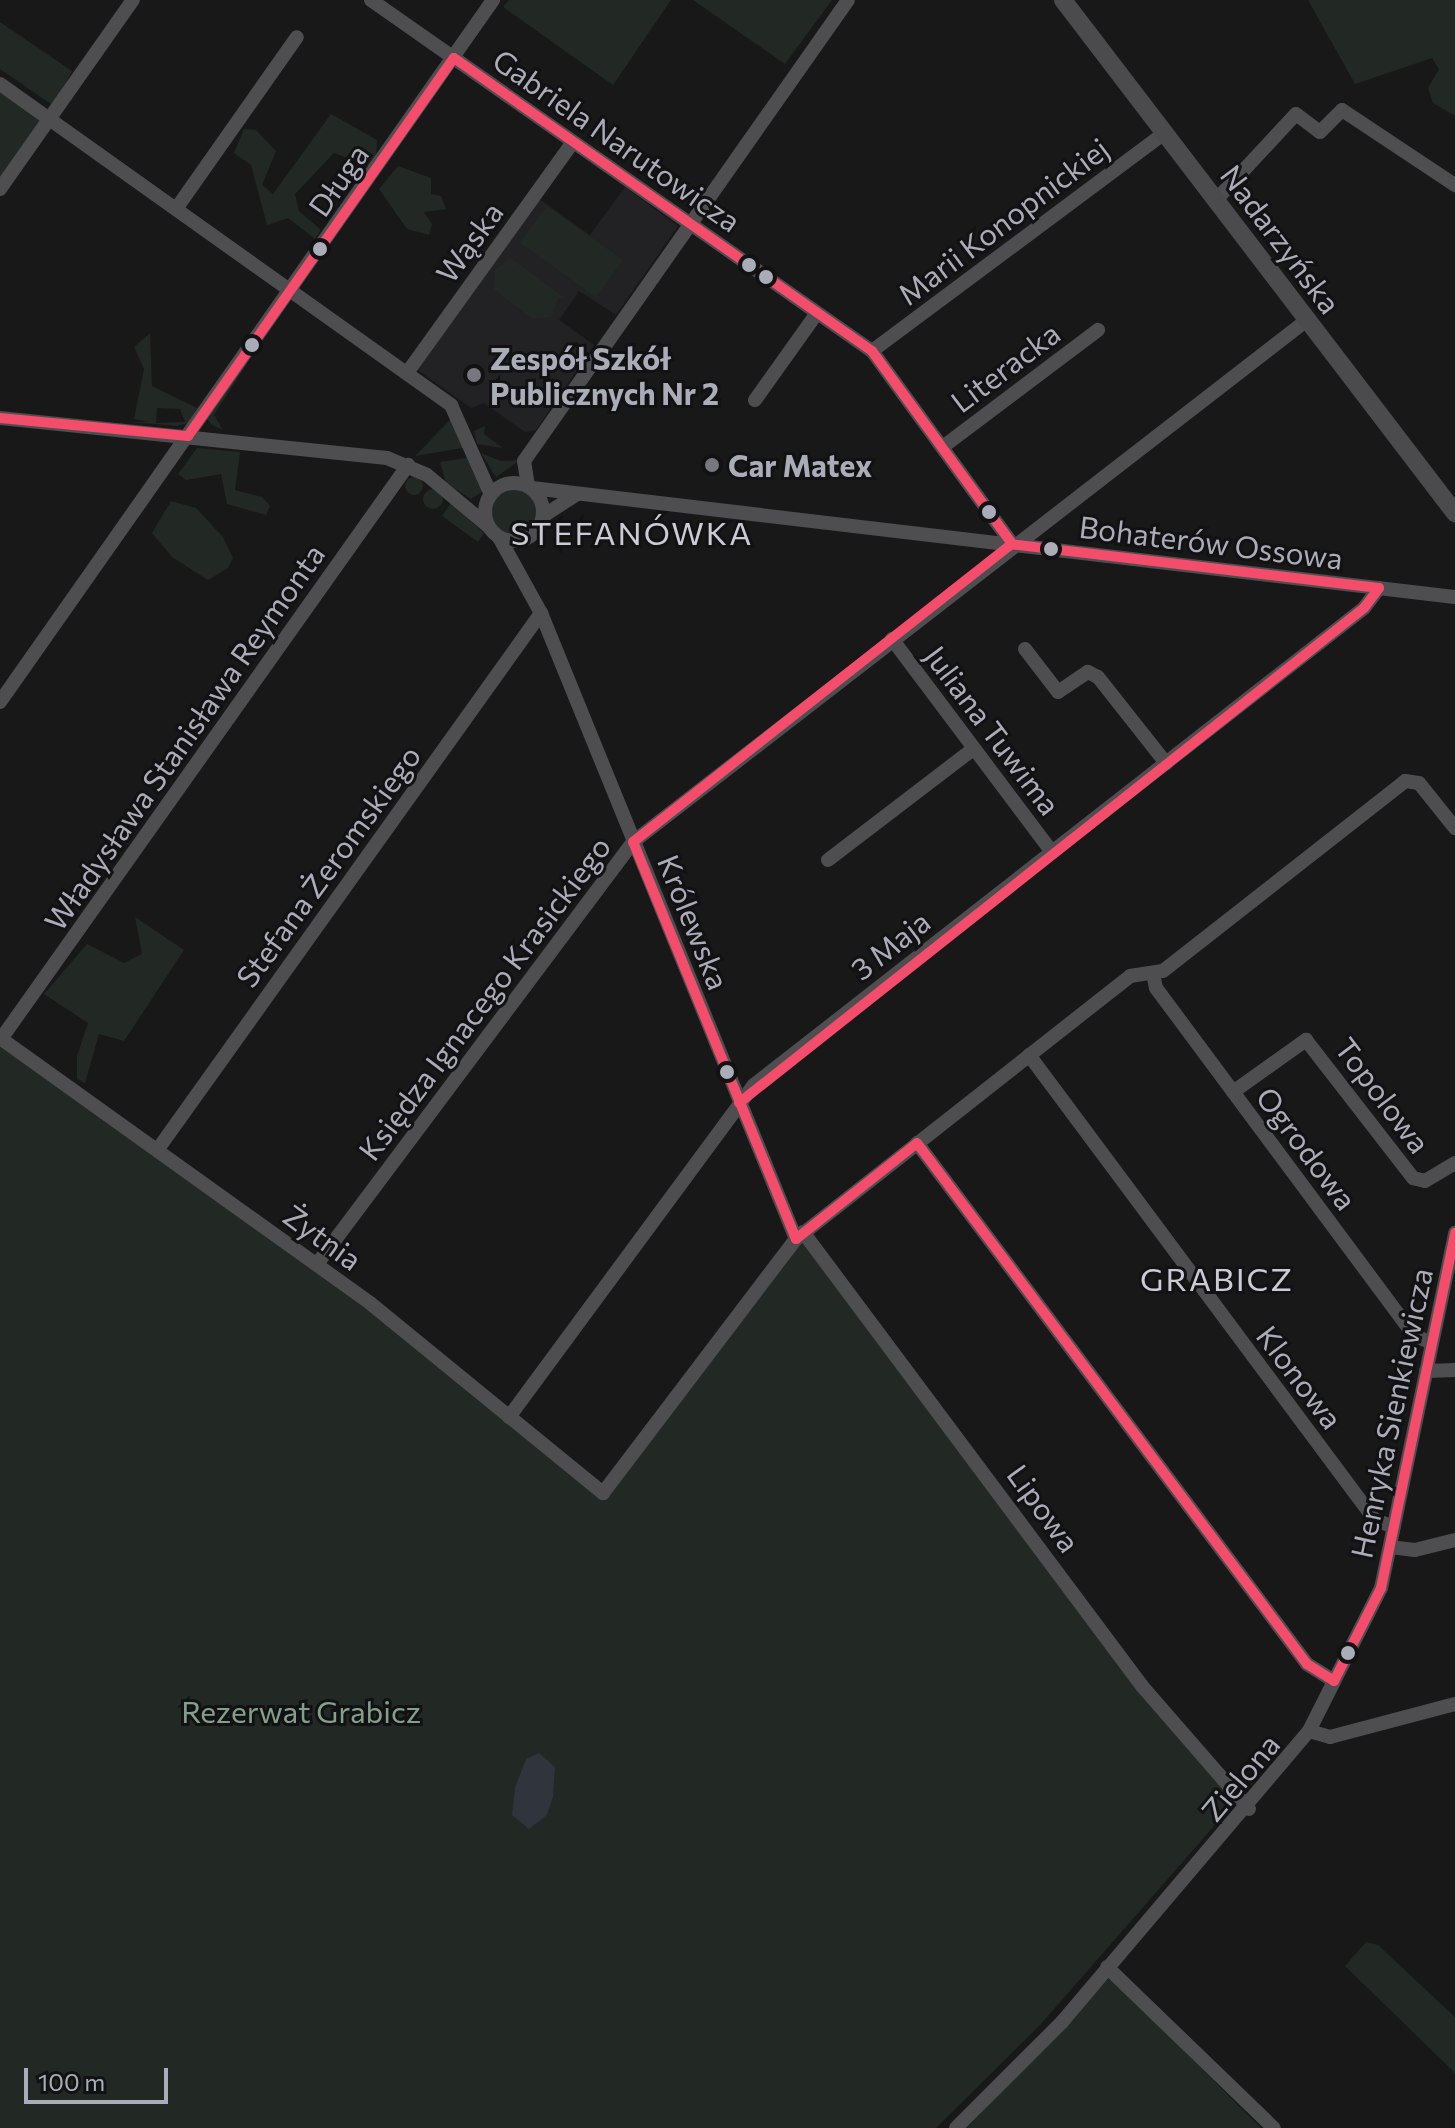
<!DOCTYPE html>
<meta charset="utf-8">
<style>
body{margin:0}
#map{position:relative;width:1455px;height:2128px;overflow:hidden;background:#181818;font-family:Commissioner,sans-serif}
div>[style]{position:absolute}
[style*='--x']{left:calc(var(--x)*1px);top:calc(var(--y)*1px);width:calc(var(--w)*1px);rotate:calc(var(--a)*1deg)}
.built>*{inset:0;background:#222224}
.green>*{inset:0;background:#222824}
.round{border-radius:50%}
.water>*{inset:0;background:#2f343d}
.minor>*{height:14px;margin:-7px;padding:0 7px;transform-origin:7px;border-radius:7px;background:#4e4e51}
.minor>.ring{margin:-7px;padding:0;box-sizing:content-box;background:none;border:14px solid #4e4e51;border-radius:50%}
.major>*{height:18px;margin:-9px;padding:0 9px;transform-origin:9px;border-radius:9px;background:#4b4b4e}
.bus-1>*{height:10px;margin:-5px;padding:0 5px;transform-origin:5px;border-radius:5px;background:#f44d6c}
.dots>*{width:22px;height:22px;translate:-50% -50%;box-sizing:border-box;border:4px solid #121214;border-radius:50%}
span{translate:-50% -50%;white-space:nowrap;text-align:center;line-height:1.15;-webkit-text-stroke:6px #121214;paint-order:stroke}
.street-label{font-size:30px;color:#aaacb7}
.poi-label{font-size:30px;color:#aaacb7;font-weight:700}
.left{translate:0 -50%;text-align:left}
.park-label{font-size:30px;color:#83a08b}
.neighbourhood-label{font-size:32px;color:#cbcbd4;letter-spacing:2px}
.scale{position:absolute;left:24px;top:2068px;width:144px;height:36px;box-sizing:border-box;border:4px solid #aaacb7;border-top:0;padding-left:10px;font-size:24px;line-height:28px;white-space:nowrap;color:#aaacb7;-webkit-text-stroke:6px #121214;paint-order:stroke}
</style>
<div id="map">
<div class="built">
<i style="clip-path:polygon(625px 187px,678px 226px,616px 315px,579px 291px,559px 320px,594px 345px,536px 430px,525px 432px,484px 403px,471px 408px,418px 370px,539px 199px,590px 235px)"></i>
</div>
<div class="green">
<i style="clip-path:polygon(509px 0,671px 0,613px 85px,503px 7px)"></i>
<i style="clip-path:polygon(693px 0,832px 0,785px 64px)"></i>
<i style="clip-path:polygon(1308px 0,1455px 0,1455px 116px,1433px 103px,1428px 88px,1439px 69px,1432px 58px,1355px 84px)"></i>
<i style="clip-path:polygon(0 22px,72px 71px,54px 106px,0 69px)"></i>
<i style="clip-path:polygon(0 92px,40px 120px,0 178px)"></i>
<i style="clip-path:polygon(331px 114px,377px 140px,376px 158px,368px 166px,334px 153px,295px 194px,299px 211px,321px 230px,315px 239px,288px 218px,267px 225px,251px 165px,234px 153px,244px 129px,256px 130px,276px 151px,262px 185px,273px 194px)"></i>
<i style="clip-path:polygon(398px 166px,431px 178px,431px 194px,441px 196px,446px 209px,424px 212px,432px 224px,429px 235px,407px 229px,379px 189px)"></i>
<i style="clip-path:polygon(547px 206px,623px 260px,596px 297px,520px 243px)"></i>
<i style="clip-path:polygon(510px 258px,565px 298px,558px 298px,551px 317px,532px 319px,494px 289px,495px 270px)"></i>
<i style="clip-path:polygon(evenodd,150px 333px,152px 386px,197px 408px,188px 423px,177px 426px,130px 422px,149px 422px,134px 419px,144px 369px,134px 347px,150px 333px,157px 408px,180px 409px,185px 422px,156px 423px,157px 408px)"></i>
<i style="clip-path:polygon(260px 343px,214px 415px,223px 430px,212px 425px,206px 418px)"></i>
<i style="clip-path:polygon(444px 405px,457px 418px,469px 447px,415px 456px,453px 417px)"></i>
<i style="clip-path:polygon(485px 426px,484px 434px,503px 448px,477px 444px,474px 431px)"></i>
<i style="clip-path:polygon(197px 448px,240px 452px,235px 490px,262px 497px,270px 506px,266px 515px,227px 504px,221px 474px,186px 480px,178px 474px)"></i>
<i style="clip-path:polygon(481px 453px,501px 461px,520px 460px,496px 477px)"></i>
<i style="clip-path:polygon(473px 457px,483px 491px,471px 499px,446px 483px,440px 462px)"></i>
<i class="round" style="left:405px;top:477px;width:18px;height:18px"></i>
<i class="round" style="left:489px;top:488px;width:50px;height:50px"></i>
<i class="round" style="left:423px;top:489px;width:20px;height:20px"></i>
<i style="clip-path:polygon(171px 501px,196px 508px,223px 537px,233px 558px,228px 568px,208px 580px,172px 557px,152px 533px)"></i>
<i style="clip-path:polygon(451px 503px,484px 533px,478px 542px,442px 516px)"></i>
<i style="clip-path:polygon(135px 917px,184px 950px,124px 1041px,99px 1034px,85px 1083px,77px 1079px,77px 1056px,88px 1023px,44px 994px,87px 944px,124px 963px,142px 954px)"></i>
<i style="clip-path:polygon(0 1045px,366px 1305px,602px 1497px,803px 1239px,1230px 1798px,1229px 1809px,1040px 2025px,936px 2128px,0 2128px)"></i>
<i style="clip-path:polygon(1366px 1942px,1378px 1945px,1455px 2017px,1455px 2073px,1345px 1966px)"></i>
<i style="clip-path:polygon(1112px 1975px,1182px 2049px,1261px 2128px,967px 2128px)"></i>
</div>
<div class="water">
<i style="clip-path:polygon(539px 1753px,555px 1767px,553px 1797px,547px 1815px,529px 1829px,512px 1815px,515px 1788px,526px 1759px)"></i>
</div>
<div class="minor">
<i style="--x:371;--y:0;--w:612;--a:35.02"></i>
<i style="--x:872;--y:351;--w:238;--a:54"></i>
<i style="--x:0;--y:84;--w:554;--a:35.44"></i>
<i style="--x:451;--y:405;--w:98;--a:66"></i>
<i style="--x:0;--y:189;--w:231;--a:-54.9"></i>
<i style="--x:1216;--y:200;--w:117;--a:-47.1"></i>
<i style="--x:1296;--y:114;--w:30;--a:37"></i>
<i style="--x:1320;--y:132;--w:31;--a:-45"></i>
<i style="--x:1342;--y:110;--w:136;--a:33.6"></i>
<i style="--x:176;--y:209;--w:210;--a:-54.9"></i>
<i style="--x:872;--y:351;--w:365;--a:-36.7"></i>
<i style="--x:407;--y:373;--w:284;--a:-54.3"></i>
<i style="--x:755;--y:400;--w:107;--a:-54.5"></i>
<i style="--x:0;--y:418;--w:389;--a:5.9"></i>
<i style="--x:387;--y:458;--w:43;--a:23"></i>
<i style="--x:427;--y:475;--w:80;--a:39.9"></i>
<i style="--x:944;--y:446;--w:193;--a:-37"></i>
<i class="ring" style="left:485px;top:483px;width:44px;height:44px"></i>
<i style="--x:528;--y:486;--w:25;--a:-99"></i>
<i style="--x:524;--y:461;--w:563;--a:-54.9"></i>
<i style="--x:532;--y:488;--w:929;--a:6.74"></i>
<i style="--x:543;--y:516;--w:40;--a:-32.9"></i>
<i style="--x:500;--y:539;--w:85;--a:61"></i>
<i style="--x:541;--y:613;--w:676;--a:67.84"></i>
<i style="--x:892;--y:639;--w:266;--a:53.1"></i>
<i style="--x:1025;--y:649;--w:54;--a:52.5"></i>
<i style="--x:1058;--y:692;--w:36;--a:-34"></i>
<i style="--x:1088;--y:672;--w:11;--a:27"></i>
<i style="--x:1098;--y:677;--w:110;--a:51.7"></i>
<i style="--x:0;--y:702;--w:858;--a:-54.92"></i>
<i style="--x:828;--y:860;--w:183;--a:-37.4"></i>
<i style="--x:1153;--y:973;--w:15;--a:79"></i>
<i style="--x:1156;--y:988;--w:432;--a:53.4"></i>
<i style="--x:1414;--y:1335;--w:19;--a:25"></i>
<i style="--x:0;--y:1038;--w:455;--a:35.6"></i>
<i style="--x:370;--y:1303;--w:301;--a:39.2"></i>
<i style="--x:603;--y:1493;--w:319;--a:-52.8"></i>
<i style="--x:796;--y:1239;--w:425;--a:-38.2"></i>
<i style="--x:1130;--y:976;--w:33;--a:-9"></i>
<i style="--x:1163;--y:971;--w:308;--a:-38.1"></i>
<i style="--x:1405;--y:781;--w:14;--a:8"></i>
<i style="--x:1419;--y:783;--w:58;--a:51.3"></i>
<i style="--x:1;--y:1039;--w:704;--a:-54.66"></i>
<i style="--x:1029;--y:1055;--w:580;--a:53.35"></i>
<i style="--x:1375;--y:1520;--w:20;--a:20"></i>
<i style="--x:1233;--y:1092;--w:90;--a:-35.5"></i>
<i style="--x:1306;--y:1040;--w:175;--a:52.2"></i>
<i style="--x:1413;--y:1178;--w:12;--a:14"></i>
<i style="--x:1425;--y:1181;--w:35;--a:-31"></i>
<i style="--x:917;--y:1143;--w:651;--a:53.18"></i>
<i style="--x:1307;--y:1664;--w:32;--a:32"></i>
<i style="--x:158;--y:1149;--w:659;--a:-54.45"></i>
<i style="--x:803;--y:1232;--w:567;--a:53.25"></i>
<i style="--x:1142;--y:1686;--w:163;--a:49"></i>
<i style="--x:317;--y:1264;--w:527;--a:-53.17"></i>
<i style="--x:633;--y:842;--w:853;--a:-37.76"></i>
<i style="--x:1426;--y:1371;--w:29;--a:-2"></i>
<i style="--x:509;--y:1417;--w:413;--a:-53.6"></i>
<i style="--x:754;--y:1085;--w:774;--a:-38.02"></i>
<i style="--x:1364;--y:608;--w:25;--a:-53"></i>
<i style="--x:1390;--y:1547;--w:25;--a:7"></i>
<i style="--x:1415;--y:1550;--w:41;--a:-14"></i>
<i style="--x:1309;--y:1731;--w:22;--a:16"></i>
<i style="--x:1330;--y:1737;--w:129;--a:-14.8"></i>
<i style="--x:1107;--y:1967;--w:232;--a:44"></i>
<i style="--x:956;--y:2128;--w:150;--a:-45"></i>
<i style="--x:1062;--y:2022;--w:382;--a:-49.7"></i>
<i style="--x:1309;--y:1731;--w:160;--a:-63.3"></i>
<i style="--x:1381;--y:1588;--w:363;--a:-78.2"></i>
</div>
<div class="major">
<i style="--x:1063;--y:0;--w:646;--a:52.62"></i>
</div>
<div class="bus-1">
<i style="--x:454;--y:58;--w:510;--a:35.03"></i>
<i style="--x:872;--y:351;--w:238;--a:54"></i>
<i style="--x:0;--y:418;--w:189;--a:5.5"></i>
<i style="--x:188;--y:436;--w:462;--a:-54.9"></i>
<i style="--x:739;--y:1103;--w:797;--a:-38.38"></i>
<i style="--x:1364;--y:608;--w:25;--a:-53"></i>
<i style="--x:1379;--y:588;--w:370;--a:-173.2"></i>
<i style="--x:917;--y:1143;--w:651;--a:53.18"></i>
<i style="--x:1307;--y:1664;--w:32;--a:32"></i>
<i style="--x:796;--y:1239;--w:429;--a:-112.3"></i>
<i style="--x:633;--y:842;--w:482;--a:-38.2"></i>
<i style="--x:796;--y:1239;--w:154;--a:-38.4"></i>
<i style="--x:1334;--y:1681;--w:104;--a:-63.2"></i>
<i style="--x:1381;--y:1588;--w:363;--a:-78.2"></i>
</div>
<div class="dots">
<i style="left:320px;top:249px;background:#aaacb7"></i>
<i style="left:749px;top:265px;background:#aaacb7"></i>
<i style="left:766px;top:277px;background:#aaacb7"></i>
<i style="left:252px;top:345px;background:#aaacb7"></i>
<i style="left:474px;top:375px;background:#77787f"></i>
<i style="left:712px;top:465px;background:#77787f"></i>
<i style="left:989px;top:512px;background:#aaacb7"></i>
<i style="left:1051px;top:549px;background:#aaacb7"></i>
<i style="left:727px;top:1072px;background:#aaacb7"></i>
<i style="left:1348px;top:1653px;background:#aaacb7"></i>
</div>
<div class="street-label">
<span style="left:617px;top:140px;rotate:35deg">Gabriela Narutowicza</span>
<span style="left:338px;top:180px;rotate:-55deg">Długa</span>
<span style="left:1003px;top:221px;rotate:-37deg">Marii Konopnickiej</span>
<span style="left:1281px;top:239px;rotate:53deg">Nadarzyńska</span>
<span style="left:469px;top:242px;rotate:-54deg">Wąska</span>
<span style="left:1005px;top:367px;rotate:-37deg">Literacka</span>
<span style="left:1211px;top:542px;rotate:7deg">Bohaterów Ossowa</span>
<span style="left:993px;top:730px;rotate:53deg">Juliana Tuwima</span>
<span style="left:184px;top:737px;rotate:-55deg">Władysława Stanisława Reymonta</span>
<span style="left:328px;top:866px;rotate:-54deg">Stefana Żeromskiego</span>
<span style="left:694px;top:922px;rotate:68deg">Królewska</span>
<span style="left:890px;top:945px;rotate:-38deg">3 Maja</span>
<span style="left:484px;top:998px;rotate:-53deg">Księdza Ignacego Krasickiego</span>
<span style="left:1383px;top:1095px;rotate:53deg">Topolowa</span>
<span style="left:1307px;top:1148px;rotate:53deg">Ogrodowa</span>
<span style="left:323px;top:1237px;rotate:36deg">Żytnia</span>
<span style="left:1300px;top:1377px;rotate:53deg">Klonowa</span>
<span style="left:1391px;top:1413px;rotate:-78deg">Henryka Sienkiewicza</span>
<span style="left:1044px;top:1508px;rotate:54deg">Lipowa</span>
<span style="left:1240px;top:1777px;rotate:-50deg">Zielona</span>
</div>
<div class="poi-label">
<span class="left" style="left:490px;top:375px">Zespół Szkół<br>Publicznych Nr 2</span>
<span class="left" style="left:728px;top:465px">Car Matex</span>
</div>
<div class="park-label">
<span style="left:301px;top:1711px">Rezerwat Grabicz</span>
</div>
<div class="neighbourhood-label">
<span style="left:632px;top:532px">STEFANÓWKA</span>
<span style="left:1217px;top:1278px">GRABICZ</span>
</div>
<div class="scale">100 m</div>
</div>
